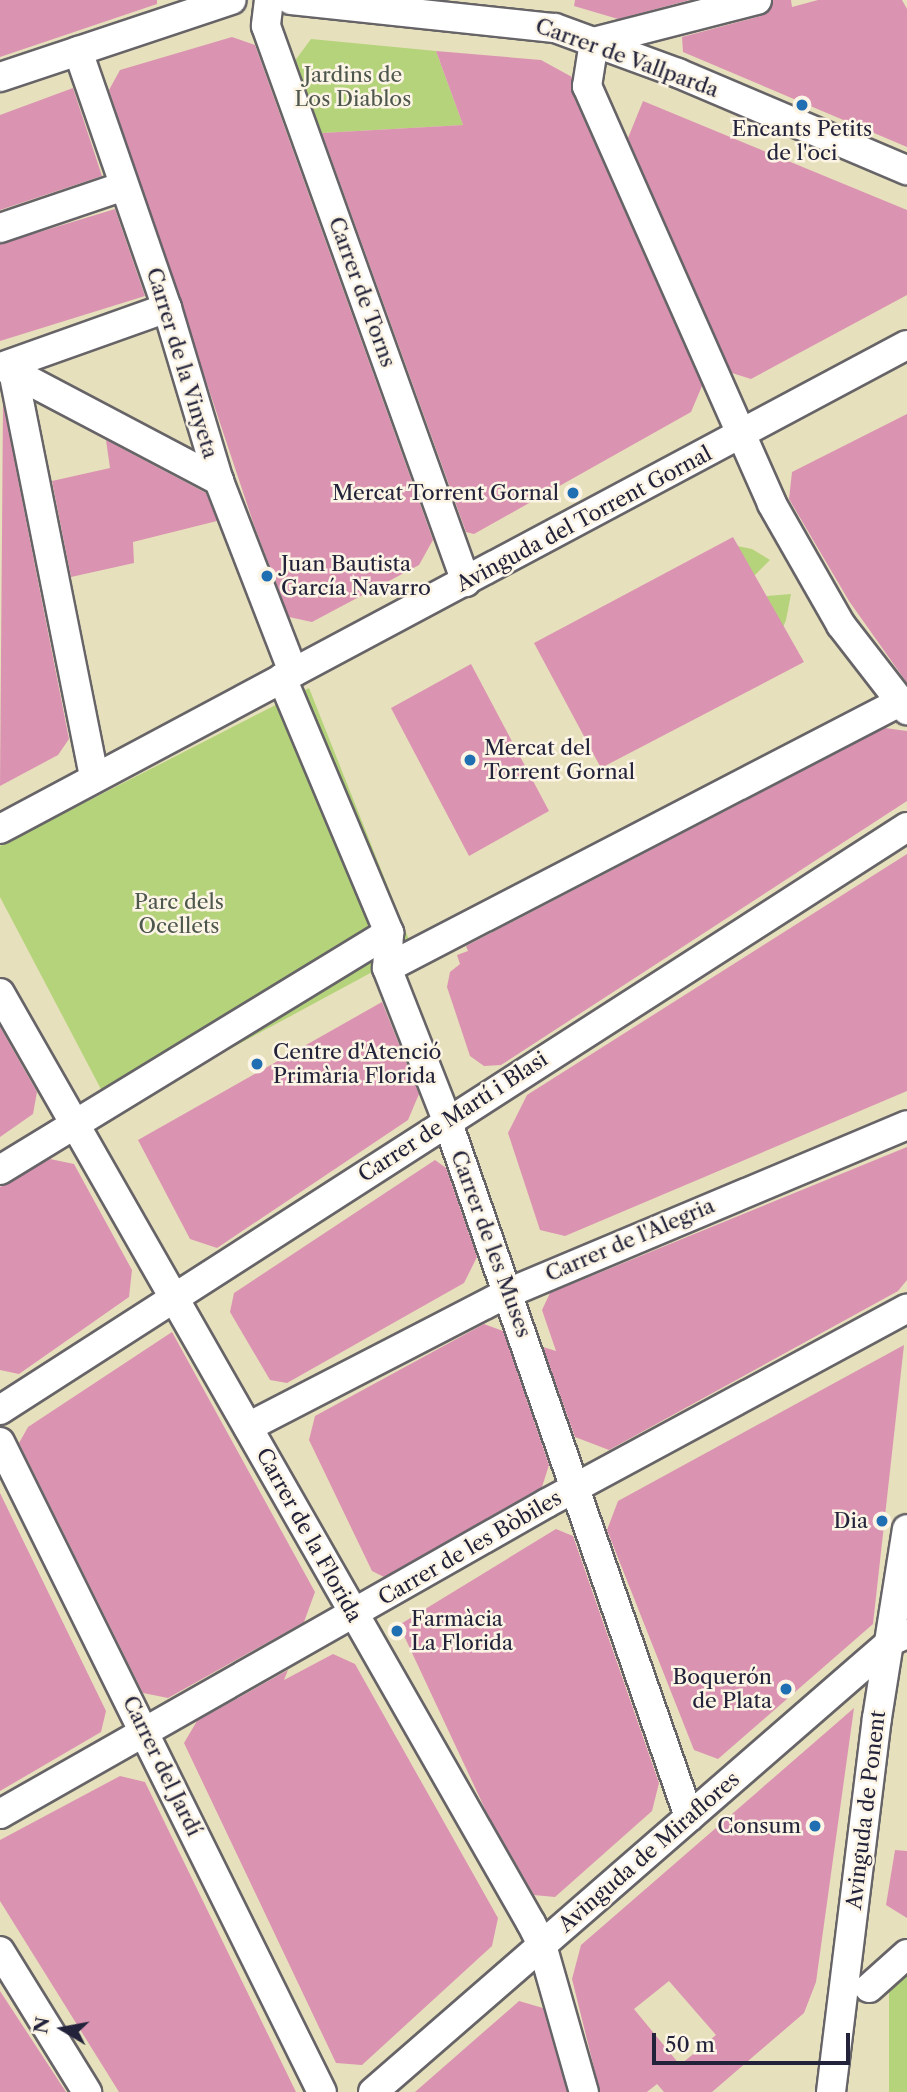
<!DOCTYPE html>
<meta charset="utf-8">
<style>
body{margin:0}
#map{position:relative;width:907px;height:2092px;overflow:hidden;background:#e7e0bc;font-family:"Libre Caslon Text",serif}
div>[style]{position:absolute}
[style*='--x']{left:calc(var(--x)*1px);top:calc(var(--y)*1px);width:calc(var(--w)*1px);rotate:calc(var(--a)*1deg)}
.green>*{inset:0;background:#b4d37a}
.building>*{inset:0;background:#db93b2}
.roads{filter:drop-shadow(2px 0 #676468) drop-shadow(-2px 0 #676468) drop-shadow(0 2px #676468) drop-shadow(0 -2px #676468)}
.minor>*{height:28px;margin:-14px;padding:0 14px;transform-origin:14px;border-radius:14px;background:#fff}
.dots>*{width:19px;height:19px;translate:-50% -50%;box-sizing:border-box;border:4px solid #fcf5e5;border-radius:50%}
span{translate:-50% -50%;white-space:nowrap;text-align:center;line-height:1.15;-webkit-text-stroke:5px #fcf5e5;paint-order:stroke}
.street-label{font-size:21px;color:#22223b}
.park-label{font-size:21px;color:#4e574e}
.poi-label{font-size:21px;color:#22223b}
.right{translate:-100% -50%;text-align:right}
.left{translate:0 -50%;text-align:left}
.north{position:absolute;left:28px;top:1994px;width:70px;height:70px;-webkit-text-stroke:5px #fcf5e5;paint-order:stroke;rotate:280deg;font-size:19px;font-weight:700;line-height:28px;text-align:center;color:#22223b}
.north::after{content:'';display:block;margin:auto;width:24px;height:32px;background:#22223b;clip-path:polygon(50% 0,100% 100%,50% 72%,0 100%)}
.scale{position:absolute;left:652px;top:2033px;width:198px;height:32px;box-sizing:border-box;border:4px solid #22223b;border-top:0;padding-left:9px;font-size:21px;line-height:24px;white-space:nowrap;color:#22223b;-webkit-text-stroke:5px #fcf5e5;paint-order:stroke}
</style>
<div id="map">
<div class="green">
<i style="clip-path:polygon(311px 39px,436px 51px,463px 125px,322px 133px,294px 62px)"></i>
<i style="clip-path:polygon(737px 546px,752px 549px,770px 560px,754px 576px)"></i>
<i style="clip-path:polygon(791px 594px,786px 620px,782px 630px,765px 606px,767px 596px)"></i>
<i style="clip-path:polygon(309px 688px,413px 950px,113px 1112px,0 897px,0 846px)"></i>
<i style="clip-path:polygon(907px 1965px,907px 2092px,889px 2092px,889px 1980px)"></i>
</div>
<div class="building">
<i style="clip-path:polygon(0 0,157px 0,157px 4px,0 57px)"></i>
<i style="clip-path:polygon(575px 0,690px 0,618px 19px,574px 6px)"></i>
<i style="clip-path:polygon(773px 0,791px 0,792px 7px,818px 0,902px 0,907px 9px,907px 147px,683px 52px,682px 37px,761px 16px)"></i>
<i style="clip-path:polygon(232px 37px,255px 45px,433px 540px,419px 565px,312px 622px,289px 617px,254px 525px,109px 90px,120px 70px)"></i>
<i style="clip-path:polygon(436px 51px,541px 60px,572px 77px,572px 93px,702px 386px,691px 412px,474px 534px,466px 532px,322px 133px,463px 125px)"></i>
<i style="clip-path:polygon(73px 88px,102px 176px,0 210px,0 115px)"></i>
<i style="clip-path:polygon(643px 101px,907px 210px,907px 295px,751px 379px,732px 373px,628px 138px)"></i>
<i style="clip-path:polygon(115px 209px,145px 296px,0 341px,0 244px)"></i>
<i style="clip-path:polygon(3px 403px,69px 739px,58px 755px,0 786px)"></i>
<i style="clip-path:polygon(907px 414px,907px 683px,849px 601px,789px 499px,792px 472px)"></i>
<i style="clip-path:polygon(106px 440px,206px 493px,217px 521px,133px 542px,134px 563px,71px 577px,52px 481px,110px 468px)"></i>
<i style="clip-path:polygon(733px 537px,804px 662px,601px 768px,534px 643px)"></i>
<i style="clip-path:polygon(471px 664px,549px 811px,469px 856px,391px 708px)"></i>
<i style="clip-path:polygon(885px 728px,907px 731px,907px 801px,501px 1065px,484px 1066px,470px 1056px,447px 987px,450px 972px,460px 964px,457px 955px,468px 951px,466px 946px)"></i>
<i style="clip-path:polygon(907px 854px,907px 1091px,565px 1236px,540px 1230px,508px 1133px,527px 1095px)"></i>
<i style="clip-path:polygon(382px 1002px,419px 1094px,408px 1120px,217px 1248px,190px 1239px,138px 1140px)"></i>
<i style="clip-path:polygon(0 1027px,37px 1092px,33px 1114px,0 1137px)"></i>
<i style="clip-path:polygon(907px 1147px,907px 1280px,898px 1291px,609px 1450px,575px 1437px,543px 1347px,556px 1351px,542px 1310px,550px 1293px)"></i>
<i style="clip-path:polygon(50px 1159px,74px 1164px,132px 1270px,129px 1297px,19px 1374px,0 1370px,0 1187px)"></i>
<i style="clip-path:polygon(435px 1160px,446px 1168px,477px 1257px,464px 1283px,287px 1383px,270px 1380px,230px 1312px,234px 1293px)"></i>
<i style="clip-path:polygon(484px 1324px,503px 1331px,549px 1465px,542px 1487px,384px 1577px,372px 1571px,309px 1440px,315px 1416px)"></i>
<i style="clip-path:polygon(172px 1332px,315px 1592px,304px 1622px,168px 1698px,143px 1693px,19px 1443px,28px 1427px)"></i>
<i style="clip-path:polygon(904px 1345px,873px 1624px,718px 1759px,694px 1750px,607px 1530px,618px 1501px)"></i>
<i style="clip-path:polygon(0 1493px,106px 1711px,101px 1732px,0 1791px)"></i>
<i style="clip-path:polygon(556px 1529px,573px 1536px,659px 1783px,652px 1811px,555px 1897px,534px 1895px,486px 1811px,399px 1625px)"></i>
<i style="clip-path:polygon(333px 1654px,355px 1664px,498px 1918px,492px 1946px,362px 2065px,336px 2063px,184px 1743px,197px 1721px,288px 1670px,284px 1680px)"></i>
<i style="clip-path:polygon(evenodd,854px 1708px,816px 1982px,804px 2013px,712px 2092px,664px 2092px,657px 2084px,647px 2092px,600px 2092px,572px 1979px,581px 1945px,854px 1708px,669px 1981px,716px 2035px,680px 2065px,634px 2009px,669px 1981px)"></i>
<i style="clip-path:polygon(120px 1776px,145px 1782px,296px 2092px,119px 2092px,0 1901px,0 1840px)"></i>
<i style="clip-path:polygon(895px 1850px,907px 1851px,907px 1918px,886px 1905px)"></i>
<i style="clip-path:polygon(0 1991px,66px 2092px,0 2092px)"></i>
<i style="clip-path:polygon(519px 2001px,543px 2008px,567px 2092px,415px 2092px)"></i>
</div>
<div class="roads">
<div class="minor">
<i style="--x:269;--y:0;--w:26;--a:97"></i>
<i style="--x:266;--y:26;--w:591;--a:70.22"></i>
<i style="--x:291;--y:0;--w:265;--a:6.1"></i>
<i style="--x:555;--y:28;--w:131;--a:20.1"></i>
<i style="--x:678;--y:73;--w:249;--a:23"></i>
<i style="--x:757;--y:0;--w:168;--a:165.6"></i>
<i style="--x:594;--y:42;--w:45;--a:99"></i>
<i style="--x:587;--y:86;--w:457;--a:66.1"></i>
<i style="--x:772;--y:504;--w:139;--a:60.3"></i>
<i style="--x:841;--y:625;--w:108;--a:52.2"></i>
<i style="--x:78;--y:51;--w:272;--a:70.9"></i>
<i style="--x:167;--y:308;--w:181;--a:73.3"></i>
<i style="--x:219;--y:481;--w:205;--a:68.8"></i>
<i style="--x:0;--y:77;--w:244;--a:-18.4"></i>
<i style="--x:0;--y:228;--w:131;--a:-18.7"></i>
<i style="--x:4;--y:366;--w:173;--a:-19.6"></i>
<i style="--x:7;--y:369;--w:240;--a:27.8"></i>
<i style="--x:14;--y:376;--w:409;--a:78.7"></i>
<i style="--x:282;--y:678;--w:277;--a:67.2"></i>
<i style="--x:389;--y:933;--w:35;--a:93"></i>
<i style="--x:387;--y:968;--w:163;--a:68.5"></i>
<i style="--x:447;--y:1120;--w:738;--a:70.85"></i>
<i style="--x:0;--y:829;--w:1028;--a:-28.09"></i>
<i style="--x:387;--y:968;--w:578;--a:-27.41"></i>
<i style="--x:0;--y:993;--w:1071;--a:60.28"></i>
<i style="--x:531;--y:1923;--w:25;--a:63"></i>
<i style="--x:542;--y:1945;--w:153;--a:74.1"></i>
<i style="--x:0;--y:1170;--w:456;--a:-31.4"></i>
<i style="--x:0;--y:1410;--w:1078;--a:-32.73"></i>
<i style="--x:248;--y:1427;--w:292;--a:-27.3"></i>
<i style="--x:508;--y:1293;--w:433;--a:-22.8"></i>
<i style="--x:0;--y:1442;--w:725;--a:63.65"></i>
<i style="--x:0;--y:1814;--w:629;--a:-29.62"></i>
<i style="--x:547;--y:1503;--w:409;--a:-28.4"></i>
<i style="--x:0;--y:1951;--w:166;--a:58.3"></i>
<i style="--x:869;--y:1988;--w:51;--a:-41.8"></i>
<i style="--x:373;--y:2092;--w:689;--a:-41"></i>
<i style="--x:893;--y:1640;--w:15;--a:-23"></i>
<i style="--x:831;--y:2092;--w:377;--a:-83"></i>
<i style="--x:877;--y:1718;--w:191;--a:-81"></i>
</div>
</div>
<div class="dots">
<i style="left:802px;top:105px;background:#1f6fb2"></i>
<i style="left:573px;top:493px;background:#1f6fb2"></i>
<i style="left:267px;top:576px;background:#1f6fb2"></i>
<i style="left:470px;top:760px;background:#1f6fb2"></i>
<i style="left:257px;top:1064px;background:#1f6fb2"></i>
<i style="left:882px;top:1521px;background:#1f6fb2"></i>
<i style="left:397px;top:1631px;background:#1f6fb2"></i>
<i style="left:786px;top:1689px;background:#1f6fb2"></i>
<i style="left:815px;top:1826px;background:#1f6fb2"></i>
</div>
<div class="street-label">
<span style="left:627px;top:58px;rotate:20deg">Carrer de Vallparda</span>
<span style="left:362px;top:292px;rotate:70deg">Carrer de Torns</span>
<span style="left:182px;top:363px;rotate:73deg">Carrer de la Vinyeta</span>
<span style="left:584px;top:519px;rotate:-28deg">Avinguda del Torrent Gornal</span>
<span style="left:453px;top:1117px;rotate:-33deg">Carrer de Martí i Blasi</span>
<span style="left:630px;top:1240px;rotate:-23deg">Carrer de l'Alegria</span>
<span style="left:491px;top:1244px;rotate:70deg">Carrer de les Muses</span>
<span style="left:309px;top:1535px;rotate:61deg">Carrer de la Florida</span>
<span style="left:470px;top:1548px;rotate:-30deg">Carrer de les Bòbiles</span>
<span style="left:162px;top:1766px;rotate:64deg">Carrer del Jardí</span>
<span style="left:866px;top:1810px;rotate:-83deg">Avinguda de Ponent</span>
<span style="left:649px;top:1852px;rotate:-41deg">Avinguda de Miraflores</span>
</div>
<div class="park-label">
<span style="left:353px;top:87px">Jardins de<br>Los Diablos</span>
<span style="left:179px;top:914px">Parc dels<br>Ocellets</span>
</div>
<div class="poi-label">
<span style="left:802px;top:141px">Encants Petits<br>de l'oci</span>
<span class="right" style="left:559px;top:493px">Mercat Torrent Gornal</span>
<span class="left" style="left:281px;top:576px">Juan Bautista<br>García Navarro</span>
<span class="left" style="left:484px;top:760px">Mercat del<br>Torrent Gornal</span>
<span class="left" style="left:273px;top:1064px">Centre d'Atenció<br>Primària Florida</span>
<span class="right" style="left:868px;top:1521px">Dia</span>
<span class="left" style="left:411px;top:1631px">Farmàcia<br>La Florida</span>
<span class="right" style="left:772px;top:1689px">Boquerón<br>de Plata</span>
<span class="right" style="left:801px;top:1826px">Consum</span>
</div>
<div class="north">N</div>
<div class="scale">50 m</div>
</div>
